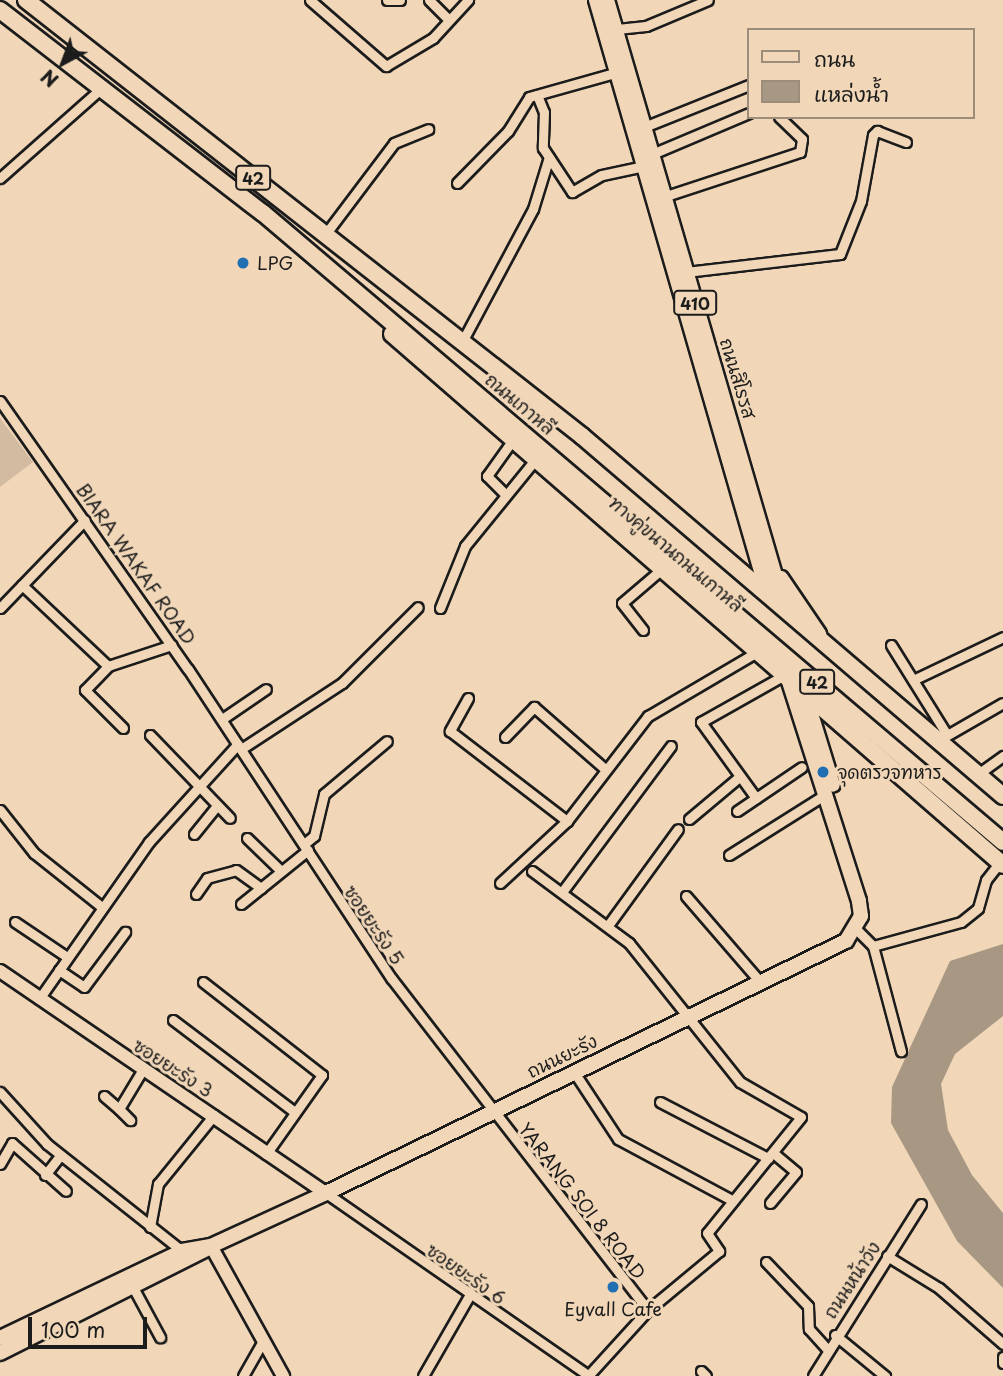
<!DOCTYPE html>
<meta charset="utf-8">
<style>
body{margin:0}
#map{position:relative;width:1003px;height:1376px;overflow:hidden;background:#f1d7b8;font-family:"Playpen Sans","Playpen Sans Thai",sans-serif}
div>[style]{position:absolute}
[style*='--x']{left:calc(var(--x)*1px);top:calc(var(--y)*1px);width:calc(var(--w)*1px);rotate:calc(var(--a)*1deg)}
.green>*{inset:0;background:#d2bba1}
.water>*{inset:0;background:#a89783}
.roads{filter:drop-shadow(2px 0 #1c1c1c) drop-shadow(-2px 0 #1c1c1c) drop-shadow(0 2px #1c1c1c) drop-shadow(0 -2px #1c1c1c)}
.street>*{height:9px;margin:-4.5px;padding:0 4.5px;transform-origin:4.5px;border-radius:4.5px;background:#f1d7b8}
.secondary>*{height:12px;margin:-6px;padding:0 6px;transform-origin:6px;border-radius:6px;background:#f1d7b8}
.primary>*{height:14px;margin:-7px;padding:0 7px;transform-origin:7px;border-radius:7px;background:#f1d7b8}
.highway>*{height:16px;margin:-8px;padding:0 8px;transform-origin:8px;border-radius:8px;background:#f1d7b8}
.dots>*{width:19px;height:19px;translate:-50% -50%;box-sizing:border-box;border:4px solid #f1d7b8;border-radius:50%}
span{translate:-50% -50%;white-space:nowrap;text-align:center;line-height:1.15;-webkit-text-stroke:6px #f1d7b8;paint-order:stroke}
.shield-label span{padding:2px 5px;background:#f1d7b8;border:2px solid;border-radius:5px;-webkit-text-stroke-width:0}
.shield-label{font-size:16px;color:#1c1c1c;font-weight:700}
.poi-label{font-size:18px;color:#1c1c1c}
.left{translate:0 -50%;text-align:left}
.street-label{font-size:18px;color:#1c1c1c}
.legend{position:absolute;left:747px;top:28px;width:228px;height:91px;box-sizing:border-box;background:#f1d7b8;border:2px solid #9c8c7a;margin:0;padding:9px 12px;list-style:none;font-size:21px;color:#1c1c1c}
.legend li{display:flex;align-items:center;gap:14px;height:35px}
.legend b{width:35px;border:2px solid #9c8c7a}
.north{position:absolute;left:28px;top:28px;width:70px;height:70px;-webkit-text-stroke:5px #f1d7b8;paint-order:stroke;rotate:221deg;font-size:19px;font-weight:700;line-height:28px;text-align:center;color:#1c1c1c}
.north::after{content:'';display:block;margin:auto;width:24px;height:32px;background:#1c1c1c;clip-path:polygon(50% 0,100% 100%,50% 72%,0 100%)}
.scale{position:absolute;left:28px;top:1317px;width:119px;height:32px;box-sizing:border-box;border:4px solid #1c1c1c;border-top:0;padding-left:9px;font-size:21px;line-height:24px;white-space:nowrap;color:#1c1c1c;-webkit-text-stroke:5px #f1d7b8;paint-order:stroke}
</style>
<div id="map">
<div class="green">
<i style="clip-path:polygon(0 418px,33px 462px,0 487px)"></i>
</div>
<div class="water">
<i style="clip-path:polygon(1003px 944px,1003px 1016px,955px 1054px,941px 1084px,948px 1130px,972px 1175px,1003px 1213px,1003px 1288px,957px 1241px,891px 1123px,892px 1087px,950px 961px)"></i>
</div>
<div class="roads">
<div class="street">
<i style="--x:310;--y:0;--w:101;--a:41"></i>
<i style="--x:386;--y:66;--w:55;--a:-30.8"></i>
<i style="--x:433;--y:38;--w:52;--a:-47.4"></i>
<i style="--x:387;--y:0;--w:13;--a:0"></i>
<i style="--x:429;--y:0;--w:28;--a:45"></i>
<i style="--x:617;--y:29;--w:29;--a:-6"></i>
<i style="--x:646;--y:26;--w:67;--a:-22.8"></i>
<i style="--x:537;--y:95;--w:18;--a:68"></i>
<i style="--x:544;--y:112;--w:36;--a:92"></i>
<i style="--x:543;--y:148;--w:53;--a:56.6"></i>
<i style="--x:572;--y:192;--w:34;--a:-30"></i>
<i style="--x:602;--y:175;--w:43;--a:-12.1"></i>
<i style="--x:644;--y:127;--w:113;--a:-21.8"></i>
<i style="--x:652;--y:154;--w:105;--a:-22.9"></i>
<i style="--x:0;--y:178;--w:137;--a:-41.5"></i>
<i style="--x:457;--y:183;--w:73;--a:-45.6"></i>
<i style="--x:508;--y:131;--w:40;--a:-58"></i>
<i style="--x:529;--y:97;--w:92;--a:-15.7"></i>
<i style="--x:663;--y:197;--w:144;--a:-18.2"></i>
<i style="--x:800;--y:152;--w:13;--a:-81"></i>
<i style="--x:802;--y:139;--w:32;--a:-136"></i>
<i style="--x:324;--y:236;--w:116;--a:-53"></i>
<i style="--x:394;--y:143;--w:37;--a:-22"></i>
<i style="--x:686;--y:272;--w:155;--a:-6.7"></i>
<i style="--x:840;--y:254;--w:57;--a:-68.4"></i>
<i style="--x:861;--y:201;--w:67;--a:-79.7"></i>
<i style="--x:873;--y:135;--w:6;--a:-45"></i>
<i style="--x:877;--y:131;--w:31;--a:21"></i>
<i style="--x:463;--y:340;--w:149;--a:-61.9"></i>
<i style="--x:533;--y:209;--w:54;--a:-72.9"></i>
<i style="--x:0;--y:401;--w:327;--a:55"></i>
<i style="--x:188;--y:669;--w:371;--a:56.7"></i>
<i style="--x:392;--y:979;--w:418;--a:52.3"></i>
<i style="--x:506;--y:495;--w:27;--a:-135"></i>
<i style="--x:487;--y:476;--w:43;--a:-54.5"></i>
<i style="--x:22;--y:585;--w:118;--a:43.3"></i>
<i style="--x:0;--y:608;--w:122;--a:-46"></i>
<i style="--x:440;--y:608;--w:67;--a:-68"></i>
<i style="--x:465;--y:546;--w:111;--a:-50.9"></i>
<i style="--x:643;--y:630;--w:34;--a:-128"></i>
<i style="--x:622;--y:603;--w:54;--a:-40.5"></i>
<i style="--x:891;--y:645;--w:106;--a:58.1"></i>
<i style="--x:913;--y:680;--w:100;--a:-25.5"></i>
<i style="--x:468;--y:698;--w:38;--a:119"></i>
<i style="--x:450;--y:731;--w:148;--a:37.6"></i>
<i style="--x:222;--y:719;--w:53;--a:-34.3"></i>
<i style="--x:123;--y:728;--w:54;--a:-135"></i>
<i style="--x:85;--y:690;--w:33;--a:-46"></i>
<i style="--x:108;--y:666;--w:67;--a:-18.2"></i>
<i style="--x:150;--y:735;--w:115;--a:46.1"></i>
<i style="--x:505;--y:737;--w:42;--a:-46"></i>
<i style="--x:534;--y:707;--w:94;--a:41.1"></i>
<i style="--x:944;--y:737;--w:68;--a:-30"></i>
<i style="--x:241;--y:749;--w:121;--a:-33.2"></i>
<i style="--x:342;--y:683;--w:107;--a:-45"></i>
<i style="--x:978;--y:774;--w:31;--a:-36"></i>
<i style="--x:756;--y:798;--w:94;--a:-125.9"></i>
<i style="--x:701;--y:722;--w:92;--a:-29.4"></i>
<i style="--x:0;--y:810;--w:55;--a:51.7"></i>
<i style="--x:34;--y:853;--w:87;--a:38.5"></i>
<i style="--x:737;--y:811;--w:78;--a:-34.1"></i>
<i style="--x:689;--y:819;--w:65;--a:-40"></i>
<i style="--x:194;--y:834;--w:36;--a:-51"></i>
<i style="--x:247;--y:838;--w:47;--a:44.1"></i>
<i style="--x:304;--y:844;--w:13;--a:-39"></i>
<i style="--x:314;--y:836;--w:43;--a:-76.6"></i>
<i style="--x:324;--y:794;--w:82;--a:-40.1"></i>
<i style="--x:729;--y:855;--w:115;--a:-32.2"></i>
<i style="--x:532;--y:871;--w:121;--a:36.6"></i>
<i style="--x:629;--y:943;--w:178;--a:51.4"></i>
<i style="--x:740;--y:1082;--w:70;--a:29.8"></i>
<i style="--x:801;--y:1117;--w:149;--a:129"></i>
<i style="--x:707;--y:1233;--w:22;--a:56"></i>
<i style="--x:719;--y:1251;--w:92;--a:140.3"></i>
<i style="--x:648;--y:1310;--w:89;--a:132.3"></i>
<i style="--x:500;--y:883;--w:91;--a:-42.8"></i>
<i style="--x:567;--y:821;--w:133;--a:-52.4"></i>
<i style="--x:648;--y:716;--w:129;--a:-30.4"></i>
<i style="--x:562;--y:892;--w:182;--a:-53.3"></i>
<i style="--x:196;--y:894;--w:19;--a:-55"></i>
<i style="--x:207;--y:878;--w:30;--a:-15"></i>
<i style="--x:236;--y:870;--w:31;--a:36"></i>
<i style="--x:686;--y:896;--w:115;--a:49.2"></i>
<i style="--x:241;--y:904;--w:86;--a:-38.9"></i>
<i style="--x:15;--y:922;--w:63;--a:33.9"></i>
<i style="--x:609;--y:924;--w:117;--a:-54"></i>
<i style="--x:856;--y:929;--w:24;--a:45"></i>
<i style="--x:873;--y:946;--w:109;--a:75.1"></i>
<i style="--x:873;--y:946;--w:91;--a:-15.3"></i>
<i style="--x:961;--y:922;--w:22;--a:-39"></i>
<i style="--x:978;--y:908;--w:29;--a:-74"></i>
<i style="--x:986;--y:880;--w:23;--a:-52"></i>
<i style="--x:59;--y:970;--w:30;--a:34"></i>
<i style="--x:84;--y:987;--w:69;--a:-53.3"></i>
<i style="--x:203;--y:982;--w:151;--a:38"></i>
<i style="--x:322;--y:1075;--w:97;--a:125.3"></i>
<i style="--x:39;--y:999;--w:192;--a:-55"></i>
<i style="--x:149;--y:842;--w:132;--a:-47.8"></i>
<i style="--x:173;--y:1020;--w:149;--a:37.1"></i>
<i style="--x:574;--y:1072;--w:80;--a:56.7"></i>
<i style="--x:618;--y:1139;--w:129;--a:28.2"></i>
<i style="--x:0;--y:1092;--w:70;--a:47.9"></i>
<i style="--x:47;--y:1144;--w:172;--a:38.4"></i>
<i style="--x:104;--y:1096;--w:20;--a:41"></i>
<i style="--x:119;--y:1109;--w:47;--a:-59"></i>
<i style="--x:660;--y:1102;--w:122;--a:27.4"></i>
<i style="--x:119;--y:1109;--w:16;--a:45"></i>
<i style="--x:0;--y:1164;--w:24;--a:-60"></i>
<i style="--x:12;--y:1143;--w:72;--a:41.6"></i>
<i style="--x:45;--y:1175;--w:24;--a:-52"></i>
<i style="--x:326;--y:1193;--w:320;--a:34.8"></i>
<i style="--x:770;--y:1203;--w:40;--a:-50"></i>
<i style="--x:796;--y:1172;--w:30;--a:-140"></i>
<i style="--x:150;--y:1227;--w:44;--a:-79.5"></i>
<i style="--x:158;--y:1184;--w:89;--a:-50.9"></i>
<i style="--x:887;--y:1256;--w:61;--a:31.6"></i>
<i style="--x:939;--y:1288;--w:85;--a:41.2"></i>
<i style="--x:766;--y:1262;--w:61;--a:46.3"></i>
<i style="--x:808;--y:1306;--w:23;--a:88"></i>
<i style="--x:809;--y:1329;--w:27;--a:48"></i>
<i style="--x:134;--y:1289;--w:55;--a:61.6"></i>
<i style="--x:835;--y:1335;--w:65;--a:39.4"></i>
<i style="--x:1003;--y:1357;--w:6;--a:90"></i>
<i style="--x:701;--y:1371;--w:7;--a:45"></i>
<i style="--x:243;--y:1376;--w:40;--a:-60.3"></i>
<i style="--x:423;--y:1376;--w:92;--a:-60.1"></i>
<i style="--x:813;--y:1376;--w:203;--a:-57.9"></i>
</div>
<div class="secondary">
<i style="--x:0;--y:971;--w:394;--a:34.3"></i>
<i style="--x:211;--y:1246;--w:149;--a:61"></i>
</div>
<div class="primary">
<i style="--x:596;--y:0;--w:616;--a:73.89"></i>
<i style="--x:607;--y:0;--w:631;--a:73.72"></i>
<i style="--x:781;--y:578;--w:68;--a:55.8"></i>
<i style="--x:804;--y:691;--w:98;--a:72.9"></i>
<i style="--x:0;--y:1338;--w:202;--a:-25.5"></i>
<i style="--x:182;--y:1251;--w:29;--a:-10"></i>
<i style="--x:211;--y:1246;--w:127;--a:-24.7"></i>
<i style="--x:326;--y:1193;--w:578;--a:-25.86"></i>
<i style="--x:846;--y:941;--w:29;--a:-59"></i>
<i style="--x:861;--y:916;--w:15;--a:-98"></i>
<i style="--x:859;--y:901;--w:236;--a:-107.7"></i>
<i style="--x:0;--y:1353;--w:232;--a:-26.7"></i>
</div>
<div class="highway">
<i style="--x:26;--y:0;--w:707;--a:38.1"></i>
<i style="--x:582;--y:436;--w:554;--a:40.53"></i>
<i style="--x:0;--y:10;--w:332;--a:37.7"></i>
<i style="--x:263;--y:213;--w:971;--a:40.36"></i>
<i style="--x:392;--y:334;--w:809;--a:40.99"></i>
</div>
</div>
<div class="dots">
<i style="left:243px;top:263px;background:#1f6fb2"></i>
<i style="left:823px;top:772px;background:#1f6fb2"></i>
<i style="left:613px;top:1287px;background:#1f6fb2"></i>
</div>
<div class="shield-label">
<span style="left:253px;top:178px">42</span>
<span style="left:695px;top:303px">410</span>
<span style="left:817px;top:682px">42</span>
</div>
<div class="poi-label">
<span class="left" style="left:257px;top:263px">LPG</span>
<span class="left" style="left:837px;top:772px">จุดตรวจทหาร</span>
<span style="left:613px;top:1309px">Eyvall Cafe</span>
</div>
<div class="street-label">
<span style="left:738px;top:378px;rotate:73deg">ถนนสิโรรส</span>
<span style="left:520px;top:404px;rotate:40deg">ถนนเกาหลี</span>
<span style="left:676px;top:554px;rotate:40deg">ทางคู่ขนานถนนเกาหลี</span>
<span style="left:136px;top:564px;rotate:55deg">BIARA WAKAF ROAD</span>
<span style="left:374px;top:925px;rotate:56deg">ซอยยะรัง 5</span>
<span style="left:562px;top:1056px;rotate:-26deg">ถนนยะรัง</span>
<span style="left:173px;top:1068px;rotate:33deg">ซอยยะรัง 3</span>
<span style="left:582px;top:1201px;rotate:52deg">YARANG SOI 8 ROAD</span>
<span style="left:466px;top:1274px;rotate:35deg">ซอยยะรัง 6</span>
<span style="left:852px;top:1280px;rotate:-57deg">ถนนหน้าวัง</span>
</div>
<ul class="legend">
<li><b style="height:9px;background:#f1d7b8"></b>ถนน</li>
<li><b style="height:19px;background:#a89783"></b>แหล่งน้ำ</li>
</ul>
<div class="north">N</div>
<div class="scale">100 m</div>
</div>
